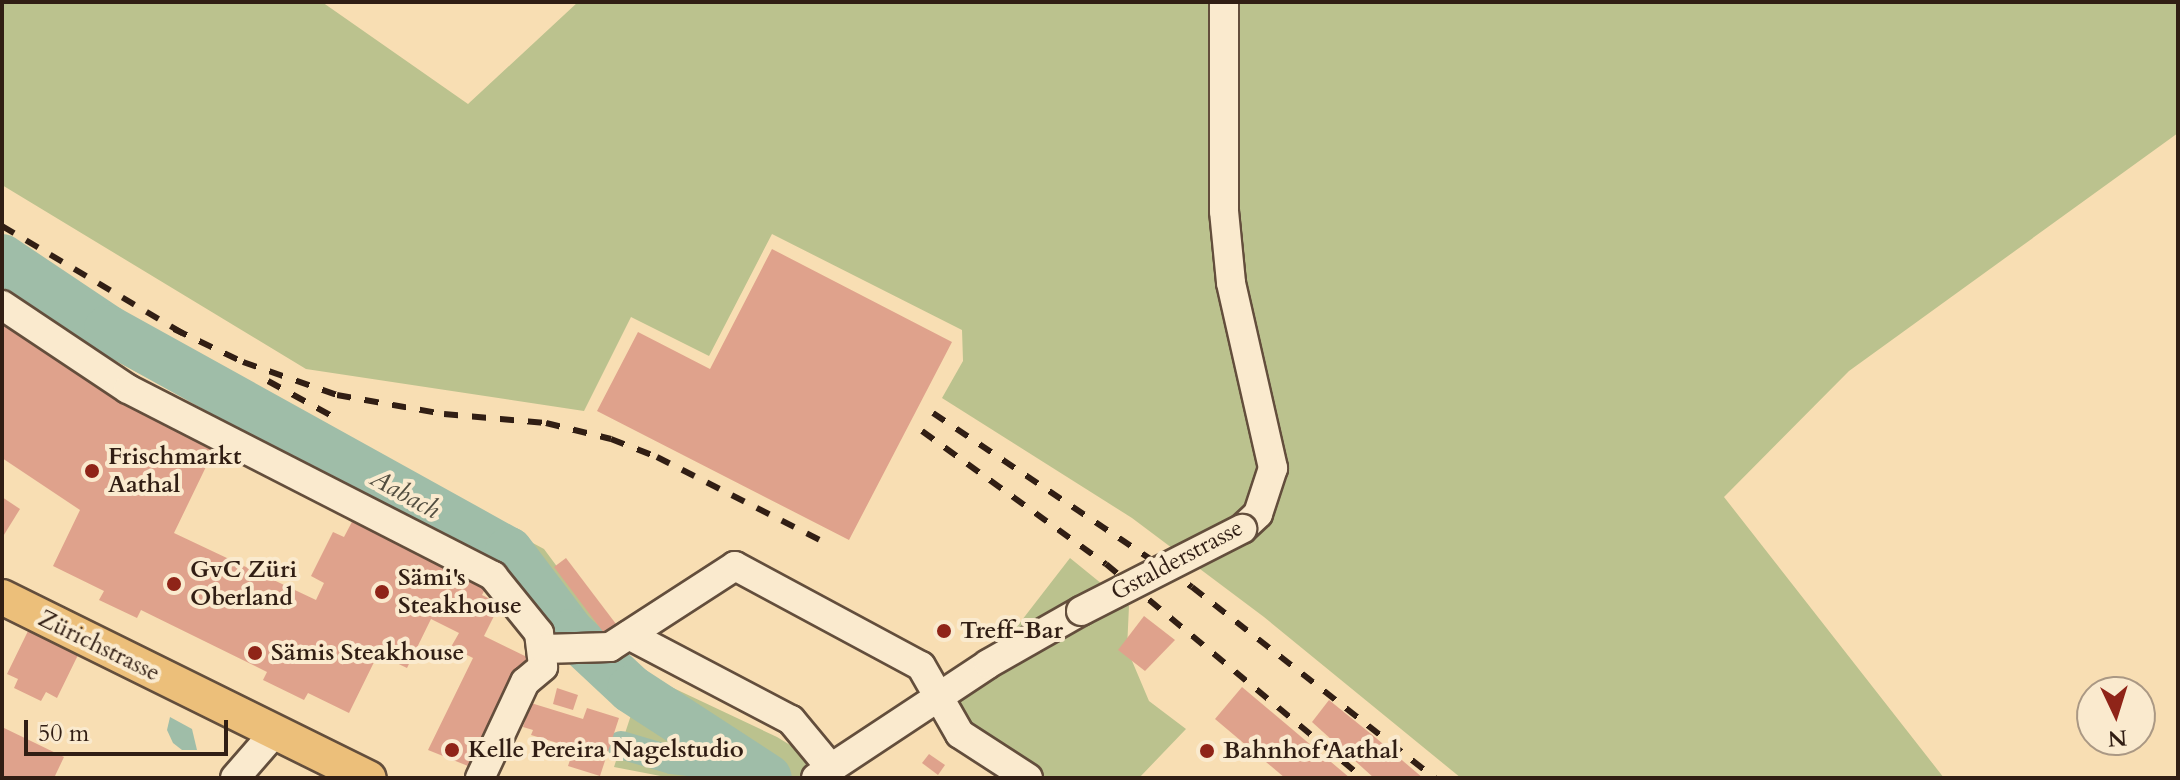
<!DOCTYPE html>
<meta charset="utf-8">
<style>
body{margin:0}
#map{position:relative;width:2180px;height:780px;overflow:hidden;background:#f8deb3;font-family:Cardo,serif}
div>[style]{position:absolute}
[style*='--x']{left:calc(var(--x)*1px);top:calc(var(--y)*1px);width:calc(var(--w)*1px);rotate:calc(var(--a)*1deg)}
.green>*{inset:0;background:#bbc28e}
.water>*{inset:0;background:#9fbda8}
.canal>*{height:28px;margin:-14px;padding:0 14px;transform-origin:14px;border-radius:14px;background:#9fbda8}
.river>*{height:48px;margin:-24px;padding:0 24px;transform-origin:24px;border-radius:24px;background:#9fbda8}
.building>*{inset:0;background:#dfa28c}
.roads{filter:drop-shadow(2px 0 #634e3c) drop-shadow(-2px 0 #634e3c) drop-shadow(0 2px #634e3c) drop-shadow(0 -2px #634e3c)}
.minor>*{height:28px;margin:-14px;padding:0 14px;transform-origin:14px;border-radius:14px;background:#faeace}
.major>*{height:34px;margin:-17px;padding:0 17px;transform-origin:17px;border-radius:17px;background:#ecbf7a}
.rail>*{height:6px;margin-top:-3px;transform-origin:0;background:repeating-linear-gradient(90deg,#311e14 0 14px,transparent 0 28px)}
.bridges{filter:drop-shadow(2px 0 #634e3c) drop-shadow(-2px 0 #634e3c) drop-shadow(0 2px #634e3c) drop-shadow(0 -2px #634e3c)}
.minor-bridge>*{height:28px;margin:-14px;padding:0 14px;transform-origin:14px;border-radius:14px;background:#faeace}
.dots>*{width:22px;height:22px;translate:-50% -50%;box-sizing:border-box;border:4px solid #faeace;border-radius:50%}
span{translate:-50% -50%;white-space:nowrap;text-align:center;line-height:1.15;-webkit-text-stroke:8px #faeace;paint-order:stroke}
.poi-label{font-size:24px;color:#311e14;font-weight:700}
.left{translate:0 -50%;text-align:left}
.street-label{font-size:24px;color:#311e14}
.water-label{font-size:26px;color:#524e40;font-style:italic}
.frame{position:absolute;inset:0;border:4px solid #311e14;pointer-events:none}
.north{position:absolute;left:2076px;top:676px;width:80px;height:80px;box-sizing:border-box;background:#faeace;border:2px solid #aa9884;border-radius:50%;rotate:176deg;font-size:22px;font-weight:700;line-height:32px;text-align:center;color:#311e14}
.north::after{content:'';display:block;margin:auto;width:28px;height:36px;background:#8f2418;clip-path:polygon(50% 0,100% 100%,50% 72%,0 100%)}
.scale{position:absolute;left:24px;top:720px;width:204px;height:36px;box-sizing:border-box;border:4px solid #311e14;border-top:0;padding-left:10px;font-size:24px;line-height:28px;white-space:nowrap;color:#311e14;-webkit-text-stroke:6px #faeace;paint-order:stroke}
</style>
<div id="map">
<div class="green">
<i style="clip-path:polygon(2px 2px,322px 2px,468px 104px,578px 2px,2178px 2px,2178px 133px,1849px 371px,1724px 497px,1944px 778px,1461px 778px,1264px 617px,1132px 518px,942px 398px,963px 361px,962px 330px,772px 234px,709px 356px,631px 317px,584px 411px,306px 369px,2px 185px)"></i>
<i style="clip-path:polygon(2px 239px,314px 426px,544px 549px,633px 669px,777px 737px,844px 778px,671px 778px,614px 767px,631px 715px,590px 681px,496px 563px,101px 353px,2px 293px)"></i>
<i style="clip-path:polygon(1070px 558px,1129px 606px,1127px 649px,1149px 701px,1186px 729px,1139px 778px,1028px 778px,937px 696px,988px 664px)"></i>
</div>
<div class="water">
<i style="clip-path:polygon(170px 717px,192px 729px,197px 750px,182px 750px,173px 743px,167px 730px)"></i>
</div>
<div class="canal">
<i style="--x:621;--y:745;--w:53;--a:16.4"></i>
<i style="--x:672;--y:760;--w:86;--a:6.7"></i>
</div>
<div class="river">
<i style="--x:2;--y:258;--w:128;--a:33.8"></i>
<i style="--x:108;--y:329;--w:458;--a:29"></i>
<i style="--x:509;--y:551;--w:103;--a:52.9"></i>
<i style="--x:571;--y:633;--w:82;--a:43"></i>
<i style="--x:631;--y:689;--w:163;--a:33"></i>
</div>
<div class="building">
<i style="clip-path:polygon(772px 249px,952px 342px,849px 540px,597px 411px,638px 332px,710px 369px)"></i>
<i style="clip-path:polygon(2px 317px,217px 444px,174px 533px,316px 600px,324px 583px,311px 576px,333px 532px,344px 537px,354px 518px,486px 587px,482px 595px,500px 604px,484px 636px,527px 657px,473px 768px,428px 750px,473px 658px,451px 647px,459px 633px,431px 619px,407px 668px,378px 654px,349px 713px,308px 693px,304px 700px,263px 680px,267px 672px,141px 610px,137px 618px,99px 600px,104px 591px,53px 566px,80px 510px,2px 458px)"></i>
<i style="clip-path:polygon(2px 497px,20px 509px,2px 538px)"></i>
<i style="clip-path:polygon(566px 558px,616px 624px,604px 633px,554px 567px)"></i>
<i style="clip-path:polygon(1144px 616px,1175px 640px,1145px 671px,1118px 650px)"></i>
<i style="clip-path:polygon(28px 631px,78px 655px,57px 698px,46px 692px,41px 701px,14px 688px,18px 679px,7px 674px)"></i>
<i style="clip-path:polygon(1242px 687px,1350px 778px,1285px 778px,1215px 719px)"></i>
<i style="clip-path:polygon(557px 688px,578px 695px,573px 710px,553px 704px)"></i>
<i style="clip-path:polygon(1329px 700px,1376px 738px,1423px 778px,1374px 778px,1312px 722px)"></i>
<i style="clip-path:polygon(531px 703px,583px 719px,587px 708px,619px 718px,600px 776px,568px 766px,574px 748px,531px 735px,533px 730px,523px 727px)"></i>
<i style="clip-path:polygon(2px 727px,64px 757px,54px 778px,2px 778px)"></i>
<i style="clip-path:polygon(929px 754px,945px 765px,938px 775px,922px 763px)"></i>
</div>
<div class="roads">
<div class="minor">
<i style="--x:1224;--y:2;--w:209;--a:90"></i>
<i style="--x:1224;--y:211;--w:72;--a:84.4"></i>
<i style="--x:1231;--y:283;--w:190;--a:77.2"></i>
<i style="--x:1273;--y:468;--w:48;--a:108.1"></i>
<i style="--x:1258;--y:514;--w:22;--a:137"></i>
<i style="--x:2;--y:305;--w:151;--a:33.7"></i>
<i style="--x:128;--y:389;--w:410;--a:27.1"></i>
<i style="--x:493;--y:576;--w:73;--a:51.1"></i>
<i style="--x:539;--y:633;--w:34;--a:83"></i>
<i style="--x:543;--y:667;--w:23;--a:140"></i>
<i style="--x:525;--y:682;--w:106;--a:115.1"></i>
<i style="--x:629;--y:635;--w:183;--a:27.7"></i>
<i style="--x:791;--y:720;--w:61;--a:50.3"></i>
<i style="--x:544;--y:649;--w:66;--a:-1.7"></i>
<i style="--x:610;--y:647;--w:149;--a:-32.9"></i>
<i style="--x:735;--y:566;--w:211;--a:28.3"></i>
<i style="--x:921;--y:666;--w:78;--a:60.2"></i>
<i style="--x:960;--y:734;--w:81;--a:32.9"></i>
<i style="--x:235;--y:778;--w:61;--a:-49"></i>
<i style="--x:816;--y:778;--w:206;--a:-33.5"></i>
<i style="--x:988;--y:664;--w:107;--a:-29.7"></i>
</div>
<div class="major">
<i style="--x:2;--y:597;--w:409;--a:26.3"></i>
</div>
</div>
<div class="rail">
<i style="--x:2;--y:226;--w:212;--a:30.7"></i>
<i style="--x:174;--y:329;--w:76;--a:25.6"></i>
<i style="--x:243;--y:362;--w:100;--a:19.3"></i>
<i style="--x:337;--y:395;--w:109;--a:10.1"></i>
<i style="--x:444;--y:414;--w:102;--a:5"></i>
<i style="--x:546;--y:423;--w:67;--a:13.8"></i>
<i style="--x:611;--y:439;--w:49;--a:21.4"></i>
<i style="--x:657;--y:457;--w:183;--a:27"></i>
<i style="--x:268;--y:381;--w:71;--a:28.7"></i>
<i style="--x:933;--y:413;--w:312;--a:33.9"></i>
<i style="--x:1192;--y:587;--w:309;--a:38.2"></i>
<i style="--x:922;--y:431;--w:227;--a:35.9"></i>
<i style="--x:1106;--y:564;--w:334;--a:39.8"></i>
</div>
<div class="bridges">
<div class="minor-bridge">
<i style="--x:1081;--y:611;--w:181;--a:-27"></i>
</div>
</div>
<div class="dots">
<i style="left:92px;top:471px;background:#8f2418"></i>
<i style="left:174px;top:584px;background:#8f2418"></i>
<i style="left:382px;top:592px;background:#8f2418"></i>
<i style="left:944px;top:631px;background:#8f2418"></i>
<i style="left:255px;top:653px;background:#8f2418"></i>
<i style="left:452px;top:750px;background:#8f2418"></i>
<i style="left:1207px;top:751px;background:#8f2418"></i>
</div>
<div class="poi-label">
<span class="left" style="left:108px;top:471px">Frischmarkt<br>Aathal</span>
<span class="left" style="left:190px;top:584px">GvC Züri<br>Oberland</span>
<span class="left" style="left:398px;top:592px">Sämi's<br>Steakhouse</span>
<span class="left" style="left:960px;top:631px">Treff-Bar</span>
<span class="left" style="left:271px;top:653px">Sämis Steakhouse</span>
<span class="left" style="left:468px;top:750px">Kelle Pereira Nagelstudio</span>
<span class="left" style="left:1223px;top:751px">Bahnhof Aathal</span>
</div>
<div class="street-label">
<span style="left:1177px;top:560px;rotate:-28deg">Gstalderstrasse</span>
<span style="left:99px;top:646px;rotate:26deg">Zürichstrasse</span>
</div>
<div class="water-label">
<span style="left:405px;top:494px;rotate:29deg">Aabach</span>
</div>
<div class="frame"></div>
<div class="north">N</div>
<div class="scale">50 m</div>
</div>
